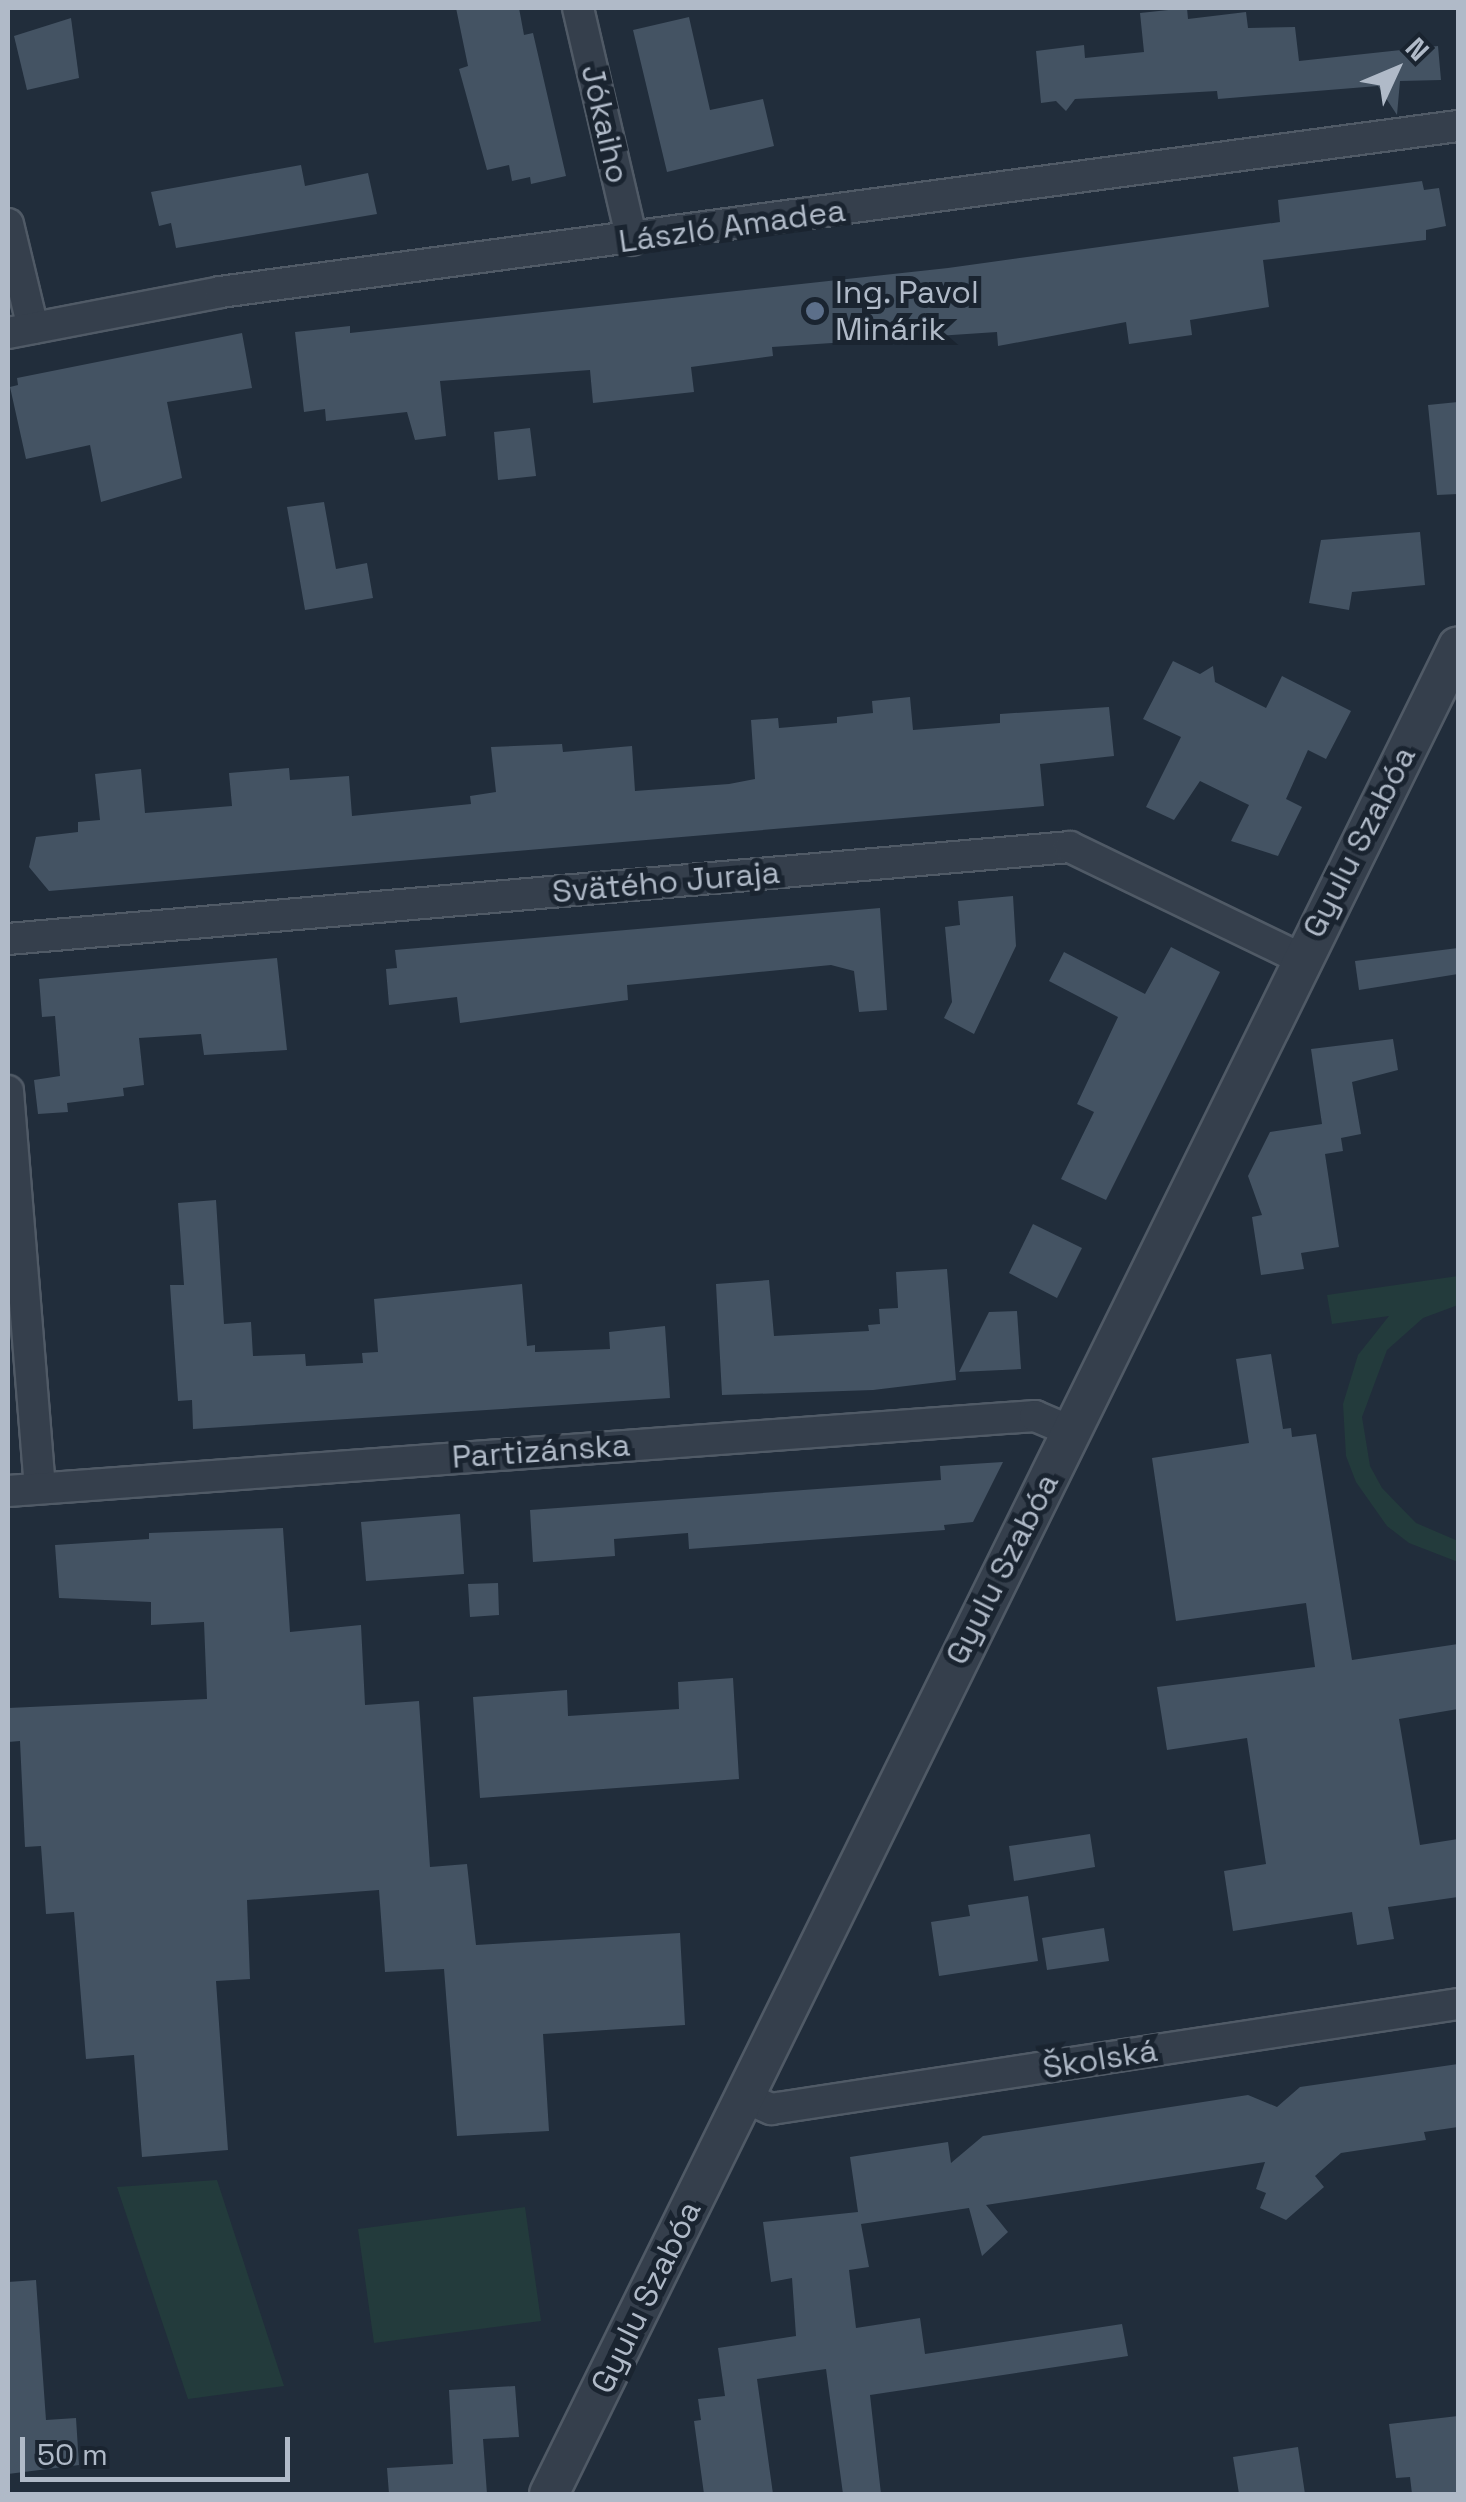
<!DOCTYPE html>
<meta charset="utf-8">
<style>
body{margin:0}
#map{position:relative;width:1466px;height:2502px;overflow:hidden;background:#212d3b;font-family:"Space Grotesk",sans-serif}
div>[style]{position:absolute}
[style*='--x']{left:calc(var(--x)*1px);top:calc(var(--y)*1px);width:calc(var(--w)*1px);rotate:calc(var(--a)*1deg)}
.green>*{inset:0;background:#233b3c}
.building>*{inset:0;background:#445363}
.roads{filter:drop-shadow(2px 0 #505a66) drop-shadow(-2px 0 #505a66) drop-shadow(0 2px #505a66) drop-shadow(0 -2px #505a66)}
.minor>*{height:30px;margin:-15px;padding:0 15px;transform-origin:15px;border-radius:15px;background:#353f4c}
.tertiary>*{height:38px;margin:-19px;padding:0 19px;transform-origin:19px;border-radius:19px;background:#353f4c}
.dots>*{width:28px;height:28px;translate:-50% -50%;box-sizing:border-box;border:5px solid #1a2430;border-radius:50%}
span{translate:-50% -50%;white-space:nowrap;text-align:center;line-height:1.15;-webkit-text-stroke:10px #1a2430;paint-order:stroke}
.street-label{font-size:32px;color:#b0bac8}
.poi-label{font-size:32px;color:#b0bac8}
.left{translate:0 -50%;text-align:left}
.frame{position:absolute;inset:0;border:10px solid #b0bac8;pointer-events:none}
.north{position:absolute;left:1346px;top:20px;width:100px;height:100px;-webkit-text-stroke:8px #1a2430;paint-order:stroke;rotate:46deg;font-size:28px;font-weight:700;line-height:40px;text-align:center;color:#b0bac8}
.north::after{content:'';display:block;margin:auto;width:35px;height:45px;background:#b0bac8;clip-path:polygon(50% 0,100% 100%,50% 72%,0 100%)}
.scale{position:absolute;left:20px;top:2437px;width:270px;height:45px;box-sizing:border-box;border:5px solid #b0bac8;border-top:0;padding-left:12px;font-size:30px;line-height:35px;white-space:nowrap;color:#b0bac8;-webkit-text-stroke:8px #1a2430;paint-order:stroke}
</style>
<div id="map">
<div class="green">
<i style="clip-path:polygon(1458px 1276px,1458px 1305px,1423px 1318px,1387px 1350px,1362px 1417px,1370px 1466px,1382px 1488px,1416px 1523px,1458px 1541px,1458px 1562px,1409px 1543px,1387px 1526px,1356px 1482px,1346px 1456px,1343px 1404px,1358px 1355px,1389px 1316px,1332px 1324px,1327px 1295px)"></i>
<i style="clip-path:polygon(217px 2180px,284px 2386px,188px 2399px,117px 2187px)"></i>
<i style="clip-path:polygon(525px 2207px,541px 2321px,374px 2343px,358px 2229px)"></i>
</div>
<div class="building">
<i style="clip-path:polygon(456px 8px,519px 8px,524px 35px,533px 33px,566px 176px,531px 184px,530px 177px,512px 181px,509px 165px,487px 170px,459px 69px,468px 66px)"></i>
<i style="clip-path:polygon(1187px 8px,1188px 19px,1246px 12px,1248px 28px,1295px 27px,1299px 61px,1438px 46px,1441px 80px,1400px 81px,1397px 115px,1378px 86px,1218px 99px,1217px 91px,1075px 99px,1066px 111px,1056px 101px,1041px 103px,1036px 51px,1084px 45px,1085px 58px,1144px 52px,1140px 13px)"></i>
<i style="clip-path:polygon(689px 17px,710px 110px,763px 99px,774px 146px,667px 172px,633px 30px)"></i>
<i style="clip-path:polygon(71px 18px,79px 78px,27px 90px,14px 36px)"></i>
<i style="clip-path:polygon(301px 165px,305px 186px,368px 173px,377px 214px,176px 248px,171px 223px,159px 226px,151px 192px)"></i>
<i style="clip-path:polygon(1422px 181px,1424px 190px,1439px 188px,1446px 226px,1426px 230px,1426px 240px,1263px 260px,1269px 307px,1190px 320px,1192px 335px,1129px 344px,1126px 322px,998px 346px,997px 332px,772px 347px,773px 356px,691px 367px,694px 392px,593px 403px,590px 370px,440px 381px,446px 436px,415px 440px,407px 412px,326px 421px,325px 409px,304px 412px,295px 332px,350px 326px,350px 333px,948px 268px,1280px 222px,1278px 200px)"></i>
<i style="clip-path:polygon(242px 333px,252px 388px,167px 402px,182px 478px,101px 502px,90px 445px,26px 459px,10px 387px,18px 385px,17px 378px)"></i>
<i style="clip-path:polygon(1458px 402px,1458px 494px,1437px 495px,1428px 405px)"></i>
<i style="clip-path:polygon(530px 428px,536px 476px,498px 480px,494px 432px)"></i>
<i style="clip-path:polygon(324px 502px,336px 569px,367px 563px,373px 598px,305px 610px,287px 507px)"></i>
<i style="clip-path:polygon(1420px 532px,1425px 585px,1352px 592px,1349px 610px,1309px 603px,1321px 540px)"></i>
<i style="clip-path:polygon(1173px 661px,1200px 674px,1213px 666px,1215px 682px,1266px 708px,1282px 676px,1351px 711px,1326px 759px,1308px 750px,1286px 799px,1302px 807px,1278px 856px,1231px 841px,1249px 805px,1200px 781px,1174px 820px,1146px 807px,1181px 737px,1143px 719px)"></i>
<i style="clip-path:polygon(910px 697px,913px 730px,1000px 723px,1000px 714px,1109px 707px,1114px 756px,1040px 764px,1044px 806px,49px 891px,29px 867px,36px 837px,78px 832px,78px 822px,100px 820px,95px 774px,141px 769px,145px 813px,232px 806px,229px 773px,289px 768px,290px 780px,349px 776px,352px 816px,471px 804px,470px 796px,496px 792px,491px 747px,562px 744px,563px 752px,632px 746px,635px 791px,729px 784px,755px 779px,751px 720px,778px 718px,779px 728px,837px 723px,837px 717px,873px 713px,872px 701px)"></i>
<i style="clip-path:polygon(1013px 896px,1016px 946px,974px 1034px,944px 1018px,952px 1002px,945px 927px,960px 925px,958px 901px)"></i>
<i style="clip-path:polygon(880px 908px,887px 1010px,859px 1012px,854px 971px,831px 965px,627px 985px,628px 1000px,460px 1023px,457px 997px,389px 1005px,386px 969px,397px 968px,395px 950px)"></i>
<i style="clip-path:polygon(1171px 947px,1220px 972px,1106px 1200px,1061px 1179px,1094px 1112px,1077px 1104px,1118px 1017px,1049px 981px,1064px 952px,1145px 994px)"></i>
<i style="clip-path:polygon(1458px 948px,1458px 974px,1359px 990px,1355px 961px)"></i>
<i style="clip-path:polygon(277px 958px,287px 1050px,204px 1055px,201px 1034px,139px 1038px,144px 1085px,123px 1088px,124px 1096px,67px 1103px,68px 1112px,38px 1114px,34px 1080px,60px 1076px,55px 1016px,42px 1017px,39px 979px)"></i>
<i style="clip-path:polygon(1393px 1039px,1398px 1070px,1352px 1082px,1361px 1134px,1341px 1138px,1343px 1151px,1325px 1154px,1339px 1247px,1301px 1253px,1304px 1269px,1261px 1275px,1252px 1217px,1262px 1215px,1248px 1176px,1270px 1132px,1322px 1124px,1311px 1049px)"></i>
<i style="clip-path:polygon(216px 1200px,224px 1324px,251px 1322px,253px 1356px,305px 1354px,306px 1366px,363px 1363px,362px 1353px,378px 1352px,374px 1299px,522px 1284px,527px 1346px,535px 1345px,535px 1352px,610px 1349px,609px 1332px,665px 1326px,670px 1398px,193px 1429px,192px 1400px,178px 1401px,170px 1285px,184px 1285px,178px 1203px)"></i>
<i style="clip-path:polygon(1033px 1224px,1082px 1248px,1057px 1298px,1009px 1273px)"></i>
<i style="clip-path:polygon(947px 1269px,956px 1380px,873px 1390px,722px 1395px,716px 1284px,769px 1280px,774px 1336px,869px 1331px,868px 1325px,880px 1324px,879px 1309px,898px 1308px,896px 1272px)"></i>
<i style="clip-path:polygon(1017px 1311px,1021px 1369px,959px 1372px,989px 1312px)"></i>
<i style="clip-path:polygon(1271px 1354px,1283px 1429px,1291px 1428px,1292px 1437px,1316px 1434px,1352px 1660px,1458px 1644px,1458px 1709px,1399px 1719px,1420px 1845px,1458px 1839px,1458px 1897px,1388px 1907px,1394px 1939px,1357px 1945px,1352px 1912px,1233px 1931px,1224px 1871px,1266px 1864px,1247px 1738px,1167px 1750px,1157px 1687px,1315px 1667px,1306px 1603px,1176px 1621px,1152px 1458px,1249px 1443px,1236px 1359px)"></i>
<i style="clip-path:polygon(1003px 1462px,973px 1522px,944px 1525px,945px 1530px,689px 1549px,688px 1533px,614px 1539px,615px 1556px,533px 1562px,530px 1510px,941px 1480px,940px 1466px)"></i>
<i style="clip-path:polygon(460px 1514px,464px 1574px,366px 1581px,361px 1522px)"></i>
<i style="clip-path:polygon(283px 1528px,290px 1632px,361px 1625px,365px 1705px,419px 1701px,430px 1867px,467px 1864px,476px 1945px,680px 1933px,685px 2025px,543px 2034px,549px 2131px,457px 2136px,444px 1969px,385px 1972px,379px 1890px,247px 1900px,250px 1979px,216px 1981px,228px 2150px,142px 2157px,134px 2055px,86px 2059px,74px 1912px,46px 1914px,41px 1846px,25px 1847px,20px 1741px,8px 1742px,8px 1708px,207px 1699px,204px 1622px,151px 1625px,151px 1602px,59px 1598px,55px 1545px,149px 1539px,149px 1533px)"></i>
<i style="clip-path:polygon(498px 1583px,499px 1615px,470px 1617px,468px 1584px)"></i>
<i style="clip-path:polygon(733px 1678px,739px 1779px,480px 1798px,473px 1697px,567px 1690px,568px 1716px,679px 1709px,678px 1682px)"></i>
<i style="clip-path:polygon(1090px 1834px,1095px 1867px,1014px 1881px,1009px 1846px)"></i>
<i style="clip-path:polygon(1028px 1896px,1038px 1961px,939px 1976px,931px 1922px,970px 1916px,968px 1905px)"></i>
<i style="clip-path:polygon(1104px 1928px,1109px 1961px,1047px 1970px,1042px 1938px)"></i>
<i style="clip-path:polygon(1458px 2064px,1458px 2127px,1424px 2132px,1426px 2140px,1341px 2153px,1315px 2176px,1324px 2187px,1286px 2220px,1260px 2208px,1266px 2193px,1256px 2189px,1265px 2162px,986px 2205px,1008px 2232px,982px 2256px,969px 2208px,861px 2224px,869px 2267px,849px 2270px,856px 2328px,920px 2318px,925px 2354px,1122px 2324px,1128px 2356px,870px 2395px,881px 2494px,843px 2494px,826px 2369px,757px 2379px,773px 2494px,704px 2494px,694px 2421px,701px 2420px,698px 2399px,725px 2396px,718px 2348px,796px 2336px,792px 2278px,771px 2282px,763px 2222px,858px 2212px,850px 2157px,948px 2142px,951px 2163px,983px 2136px,1248px 2095px,1277px 2107px,1300px 2087px)"></i>
<i style="clip-path:polygon(36px 2280px,46px 2420px,76px 2418px,79px 2465px,8px 2474px,8px 2282px)"></i>
<i style="clip-path:polygon(515px 2386px,519px 2437px,483px 2439px,487px 2494px,389px 2494px,387px 2468px,453px 2464px,449px 2390px)"></i>
<i style="clip-path:polygon(1458px 2416px,1458px 2492px,1412px 2494px,1410px 2477px,1396px 2478px,1389px 2424px)"></i>
<i style="clip-path:polygon(1298px 2447px,1305px 2494px,1239px 2494px,1233px 2457px)"></i>
</div>
<div class="roads">
<div class="minor">
<i style="--x:578;--y:8;--w:238;--a:76.9"></i>
<i style="--x:8;--y:224;--w:107;--a:76.5"></i>
<i style="--x:8;--y:333;--w:216;--a:-10.9"></i>
<i style="--x:220;--y:292;--w:1249;--a:-7.64"></i>
<i style="--x:8;--y:939;--w:1066;--a:-4.95"></i>
<i style="--x:1070;--y:847;--w:255;--a:25.8"></i>
<i style="--x:8;--y:1091;--w:398;--a:85.4"></i>
<i style="--x:8;--y:1491;--w:1030;--a:-4.18"></i>
<i style="--x:1035;--y:1416;--w:39;--a:23"></i>
<i style="--x:744;--y:2097;--w:30;--a:24"></i>
<i style="--x:771;--y:2109;--w:695;--a:-8.69"></i>
</div>
<div class="tertiary">
<i style="--x:549;--y:2494;--w:2059;--a:-63.81"></i>
</div>
</div>
<div class="dots">
<i style="left:815px;top:311px;background:#5c6f8a"></i>
</div>
<div class="street-label">
<span style="left:605px;top:124px;rotate:77deg">Jókaiho</span>
<span style="left:732px;top:226px;rotate:-8deg">László Amadea</span>
<span style="left:1359px;top:842px;rotate:-63deg">Gyulu Szabóa</span>
<span style="left:666px;top:882px;rotate:-5deg">Svätého Juraja</span>
<span style="left:541px;top:1451px;rotate:-4deg">Partizánska</span>
<span style="left:1002px;top:1569px;rotate:-63deg">Gyulu Szabóa</span>
<span style="left:1100px;top:2059px;rotate:-9deg">Školská</span>
<span style="left:646px;top:2297px;rotate:-64deg">Gyulu Szabóa</span>
</div>
<div class="poi-label">
<span class="left" style="left:835px;top:311px">Ing. Pavol<br>Minárik</span>
</div>
<div class="frame"></div>
<div class="north">N</div>
<div class="scale">50 m</div>
</div>
